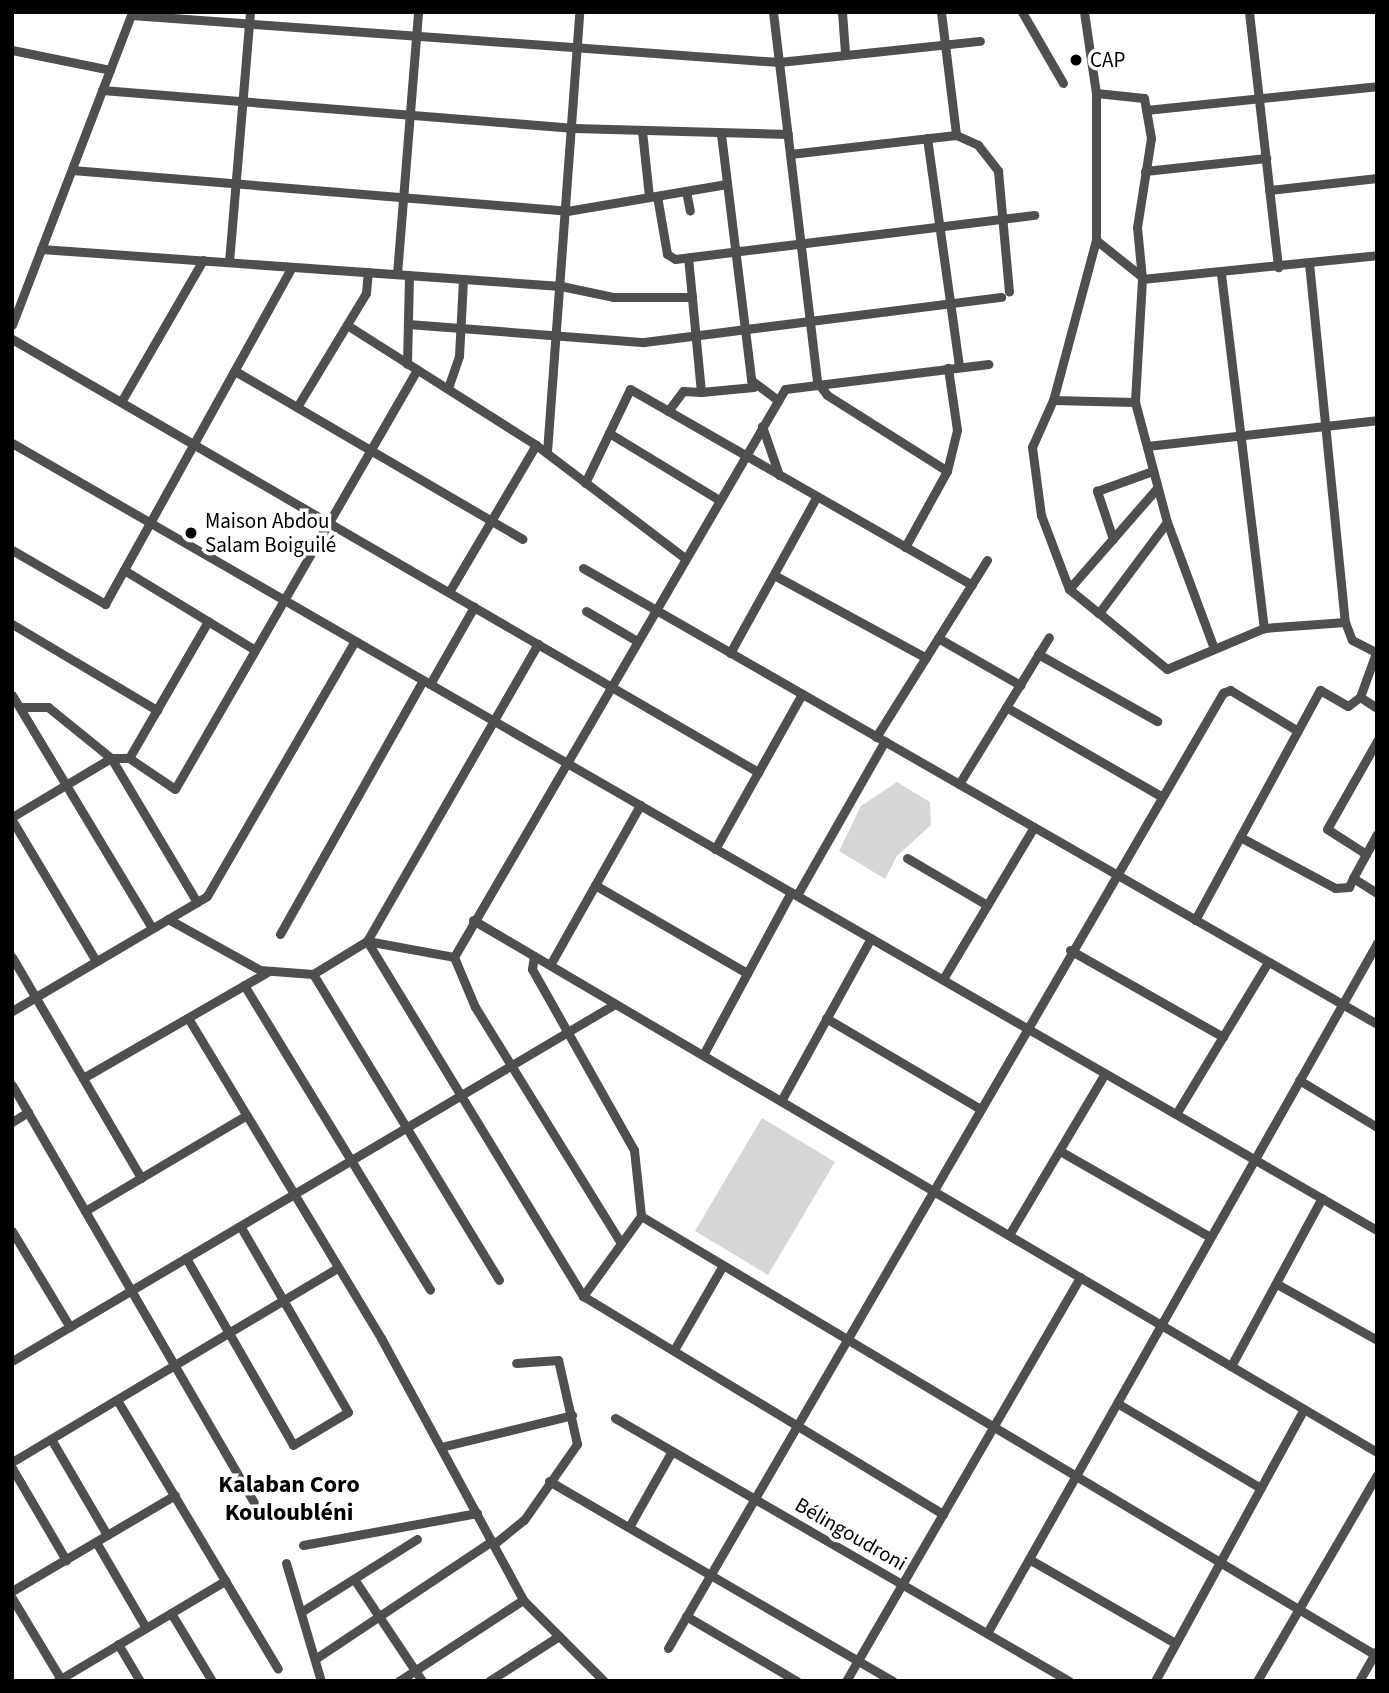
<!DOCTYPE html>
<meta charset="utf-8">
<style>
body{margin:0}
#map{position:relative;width:1389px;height:1693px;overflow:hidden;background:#fff;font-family:"Source Sans 3",sans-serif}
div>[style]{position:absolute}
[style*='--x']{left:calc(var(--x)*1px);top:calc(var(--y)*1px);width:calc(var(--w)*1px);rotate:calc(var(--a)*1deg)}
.green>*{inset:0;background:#d6d6d6}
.minor>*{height:9px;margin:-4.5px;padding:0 4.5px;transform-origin:4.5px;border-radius:4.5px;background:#4f4f4f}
.dots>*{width:19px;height:19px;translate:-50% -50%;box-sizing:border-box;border:4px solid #fff;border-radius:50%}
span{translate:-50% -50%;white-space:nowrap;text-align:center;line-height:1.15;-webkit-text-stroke:7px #fff;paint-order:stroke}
.poi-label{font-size:21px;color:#000}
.left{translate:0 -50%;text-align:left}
.street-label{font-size:21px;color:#000}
.quarter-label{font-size:24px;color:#000;font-weight:700}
.frame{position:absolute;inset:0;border:14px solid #000;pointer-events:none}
</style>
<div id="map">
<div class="green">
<i style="clip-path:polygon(897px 782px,930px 802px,931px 825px,897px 856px,885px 879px,839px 851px,861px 806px)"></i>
<i style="clip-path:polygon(762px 1118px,835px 1162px,768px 1275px,695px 1231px)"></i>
</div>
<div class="minor">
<i style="--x:773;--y:12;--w:373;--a:83.2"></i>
<i style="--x:817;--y:382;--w:16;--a:52"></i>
<i style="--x:827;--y:395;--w:142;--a:32.3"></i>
<i style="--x:842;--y:12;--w:41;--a:85.8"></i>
<i style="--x:941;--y:12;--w:124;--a:83"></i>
<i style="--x:1022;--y:12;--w:82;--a:60"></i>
<i style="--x:1084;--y:12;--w:82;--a:81.6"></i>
<i style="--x:1096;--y:93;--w:147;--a:90"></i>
<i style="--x:1096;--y:240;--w:166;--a:105"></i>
<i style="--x:1053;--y:400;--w:51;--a:114.1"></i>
<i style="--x:1032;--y:447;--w:69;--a:82.5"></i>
<i style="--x:1041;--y:515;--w:79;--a:69.3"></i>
<i style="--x:1069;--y:589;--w:38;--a:39"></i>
<i style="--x:1249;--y:12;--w:257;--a:83.5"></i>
<i style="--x:131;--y:15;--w:650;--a:4.15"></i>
<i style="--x:779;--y:62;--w:202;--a:-6"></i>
<i style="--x:12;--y:50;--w:100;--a:11.5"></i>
<i style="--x:102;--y:90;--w:474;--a:4.6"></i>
<i style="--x:574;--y:128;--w:214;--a:1.6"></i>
<i style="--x:1096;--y:93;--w:48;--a:5.9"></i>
<i style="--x:1144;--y:98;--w:41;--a:80.1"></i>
<i style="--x:1151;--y:138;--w:90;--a:98.9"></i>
<i style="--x:1137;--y:227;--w:52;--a:84.5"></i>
<i style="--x:1142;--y:279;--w:123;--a:93.3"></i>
<i style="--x:1135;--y:402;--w:124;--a:75.1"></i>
<i style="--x:1167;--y:522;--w:132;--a:69.6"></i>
<i style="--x:1146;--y:110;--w:232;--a:-5.9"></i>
<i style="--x:642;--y:131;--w:66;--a:83.9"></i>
<i style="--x:721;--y:134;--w:248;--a:83"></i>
<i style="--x:751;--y:380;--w:34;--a:37"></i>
<i style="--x:927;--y:138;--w:231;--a:82"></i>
<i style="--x:790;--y:154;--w:167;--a:-6.5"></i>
<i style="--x:956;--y:135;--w:24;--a:24"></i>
<i style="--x:978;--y:145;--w:33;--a:52"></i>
<i style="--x:998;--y:171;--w:121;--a:84.8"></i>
<i style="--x:72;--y:170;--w:497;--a:4.7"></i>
<i style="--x:567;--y:211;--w:162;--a:-9.6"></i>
<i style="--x:1145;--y:171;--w:122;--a:-6.1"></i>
<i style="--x:1269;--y:190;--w:109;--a:-6.3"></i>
<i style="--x:686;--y:191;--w:20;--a:79"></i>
<i style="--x:657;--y:196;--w:59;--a:80.2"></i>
<i style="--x:667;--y:254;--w:9;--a:32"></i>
<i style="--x:675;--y:259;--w:362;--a:-7"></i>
<i style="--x:1096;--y:240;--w:58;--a:38.7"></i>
<i style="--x:41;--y:249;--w:521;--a:4.07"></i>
<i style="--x:561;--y:286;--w:53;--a:11.9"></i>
<i style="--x:613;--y:297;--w:79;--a:0"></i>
<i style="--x:229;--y:262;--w:251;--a:-85.2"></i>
<i style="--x:1309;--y:263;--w:361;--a:84.3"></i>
<i style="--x:1345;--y:622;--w:19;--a:69"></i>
<i style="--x:1352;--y:640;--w:27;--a:27"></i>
<i style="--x:397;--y:274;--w:263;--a:-85.4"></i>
<i style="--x:1221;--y:274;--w:357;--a:83.1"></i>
<i style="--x:1142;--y:279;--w:236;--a:-5.8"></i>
<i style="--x:408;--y:324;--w:237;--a:4.4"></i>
<i style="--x:644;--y:342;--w:360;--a:-7.2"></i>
<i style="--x:12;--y:325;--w:335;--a:-69"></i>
<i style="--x:347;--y:325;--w:224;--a:32.4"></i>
<i style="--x:536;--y:445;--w:187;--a:37.2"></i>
<i style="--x:12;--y:339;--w:863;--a:30.13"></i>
<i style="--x:407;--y:364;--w:89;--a:-88.7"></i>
<i style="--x:235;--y:371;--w:333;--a:30.3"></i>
<i style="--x:448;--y:388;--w:34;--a:-71"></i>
<i style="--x:459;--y:356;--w:77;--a:-87"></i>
<i style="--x:701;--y:392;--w:53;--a:-5.4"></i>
<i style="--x:1053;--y:400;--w:82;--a:1.4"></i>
<i style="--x:121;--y:402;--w:164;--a:-60"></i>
<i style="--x:297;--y:407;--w:133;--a:-58.8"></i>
<i style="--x:366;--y:293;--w:21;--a:-85"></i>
<i style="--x:668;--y:411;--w:25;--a:-53"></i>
<i style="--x:683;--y:391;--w:18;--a:3"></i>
<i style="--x:701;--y:392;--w:135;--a:-95.5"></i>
<i style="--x:762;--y:426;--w:52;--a:70.9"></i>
<i style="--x:609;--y:433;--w:129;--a:31.3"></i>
<i style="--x:12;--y:443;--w:1576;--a:29.97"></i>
<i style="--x:1147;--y:446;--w:231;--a:-6.4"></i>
<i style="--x:547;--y:452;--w:441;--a:-85.8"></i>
<i style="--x:585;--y:483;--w:104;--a:-64.4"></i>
<i style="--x:630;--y:389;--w:394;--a:29.8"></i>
<i style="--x:1167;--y:522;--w:114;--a:126.8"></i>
<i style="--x:1099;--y:613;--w:88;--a:39.5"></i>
<i style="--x:1167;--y:669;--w:105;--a:-22.9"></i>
<i style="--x:1264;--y:628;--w:81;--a:-4.2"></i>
<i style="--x:1113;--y:539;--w:51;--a:-108.4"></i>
<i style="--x:1097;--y:491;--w:59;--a:-19.7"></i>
<i style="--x:905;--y:547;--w:87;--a:-61.1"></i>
<i style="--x:947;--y:471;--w:42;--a:-76.3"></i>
<i style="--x:957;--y:430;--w:63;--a:-98.3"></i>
<i style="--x:12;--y:550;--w:108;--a:30.1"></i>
<i style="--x:105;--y:604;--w:385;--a:-61"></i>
<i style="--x:583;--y:568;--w:916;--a:29.87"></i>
<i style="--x:124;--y:570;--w:153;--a:31.4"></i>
<i style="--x:774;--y:575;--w:173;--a:28.6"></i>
<i style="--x:1069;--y:589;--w:134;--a:-48.9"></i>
<i style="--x:449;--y:592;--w:171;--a:-59.4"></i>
<i style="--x:586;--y:611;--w:59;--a:30.5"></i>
<i style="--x:12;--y:624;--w:169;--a:30.7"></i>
<i style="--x:938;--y:638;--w:95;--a:29.8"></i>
<i style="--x:730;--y:653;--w:179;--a:-61"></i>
<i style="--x:1038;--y:654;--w:137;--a:29.4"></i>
<i style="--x:430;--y:684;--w:89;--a:-60.3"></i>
<i style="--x:12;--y:695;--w:272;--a:59"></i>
<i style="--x:1360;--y:697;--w:20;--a:33"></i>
<i style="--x:20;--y:707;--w:28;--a:0"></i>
<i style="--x:48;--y:707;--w:81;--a:39"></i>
<i style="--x:111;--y:758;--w:18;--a:0"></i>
<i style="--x:129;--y:758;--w:55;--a:34"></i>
<i style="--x:175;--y:789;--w:484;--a:-60"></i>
<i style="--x:1006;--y:707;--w:177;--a:29.9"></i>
<i style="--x:876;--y:737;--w:209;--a:-57.9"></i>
<i style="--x:129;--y:758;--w:158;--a:-60"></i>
<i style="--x:959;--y:784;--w:172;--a:-58.5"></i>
<i style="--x:12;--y:817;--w:115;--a:-30.8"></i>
<i style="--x:111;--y:758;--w:168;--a:59.2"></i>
<i style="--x:12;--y:820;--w:164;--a:59.2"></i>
<i style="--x:1377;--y:834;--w:50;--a:118.6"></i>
<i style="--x:1353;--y:878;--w:28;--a:32"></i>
<i style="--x:1240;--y:837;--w:108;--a:28.2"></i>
<i style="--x:1335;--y:888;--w:14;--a:-4"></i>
<i style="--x:1349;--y:887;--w:10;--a:-66"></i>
<i style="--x:715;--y:849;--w:178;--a:-60.7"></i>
<i style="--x:1366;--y:854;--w:46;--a:-147.3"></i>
<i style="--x:1327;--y:829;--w:101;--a:-60.4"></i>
<i style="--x:907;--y:858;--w:93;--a:30.4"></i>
<i style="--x:595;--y:885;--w:176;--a:30.1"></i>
<i style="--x:797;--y:895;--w:177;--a:-60.3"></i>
<i style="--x:168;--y:919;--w:105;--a:29"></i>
<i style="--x:260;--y:970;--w:53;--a:4.3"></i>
<i style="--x:313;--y:974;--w:358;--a:58.7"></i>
<i style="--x:473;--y:920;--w:1049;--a:30.48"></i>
<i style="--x:1195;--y:920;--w:262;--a:-61.5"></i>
<i style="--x:1320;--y:690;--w:32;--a:30"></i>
<i style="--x:1348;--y:706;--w:15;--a:-37"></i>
<i style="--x:1360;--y:697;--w:50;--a:-70.1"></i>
<i style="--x:280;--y:934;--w:291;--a:-60.6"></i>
<i style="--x:367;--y:941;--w:416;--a:58.7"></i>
<i style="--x:583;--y:1296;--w:421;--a:31.2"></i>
<i style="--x:367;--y:941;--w:88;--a:10.4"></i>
<i style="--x:1070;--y:950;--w:176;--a:29.6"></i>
<i style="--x:534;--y:956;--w:13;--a:99"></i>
<i style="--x:532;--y:969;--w:208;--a:60.6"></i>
<i style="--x:634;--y:1150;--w:66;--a:83.9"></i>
<i style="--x:641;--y:1216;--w:99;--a:125.9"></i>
<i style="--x:12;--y:957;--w:256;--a:59.7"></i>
<i style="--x:550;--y:965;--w:184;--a:-60.6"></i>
<i style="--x:313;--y:974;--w:63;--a:-31.4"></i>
<i style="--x:367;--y:941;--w:343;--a:-60.1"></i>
<i style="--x:943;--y:979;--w:177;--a:-59.1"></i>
<i style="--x:244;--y:985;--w:357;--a:58.6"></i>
<i style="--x:12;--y:1011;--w:226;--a:-30.5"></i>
<i style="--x:207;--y:896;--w:295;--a:-59.9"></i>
<i style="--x:188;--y:1018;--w:374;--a:58.9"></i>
<i style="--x:381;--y:1338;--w:298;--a:61.5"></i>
<i style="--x:523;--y:1600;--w:115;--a:45"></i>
<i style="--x:826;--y:1018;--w:178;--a:30.5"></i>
<i style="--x:703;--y:1055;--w:185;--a:-61.6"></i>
<i style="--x:83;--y:1078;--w:212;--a:-29.9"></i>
<i style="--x:1299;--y:1080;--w:91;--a:31.1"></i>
<i style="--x:12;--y:1085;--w:482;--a:59.9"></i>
<i style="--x:781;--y:1101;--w:186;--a:-61.1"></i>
<i style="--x:1176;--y:1114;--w:178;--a:-58.8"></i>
<i style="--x:12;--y:1122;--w:19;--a:-32"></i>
<i style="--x:1060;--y:1151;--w:173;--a:29.8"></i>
<i style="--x:85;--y:1211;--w:188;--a:-30.7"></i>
<i style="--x:641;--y:1216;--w:857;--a:30.87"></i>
<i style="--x:12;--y:1231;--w:112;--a:58.9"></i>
<i style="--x:1009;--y:1235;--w:188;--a:-59.3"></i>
<i style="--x:619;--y:1240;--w:274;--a:-121.7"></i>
<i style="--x:475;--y:1007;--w:54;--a:-112.8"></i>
<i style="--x:454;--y:957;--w:657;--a:-59.77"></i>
<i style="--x:785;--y:389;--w:205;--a:-7"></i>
<i style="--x:186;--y:1258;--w:215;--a:60.2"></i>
<i style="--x:293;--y:1445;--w:64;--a:-31"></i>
<i style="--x:348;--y:1412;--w:215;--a:-120.1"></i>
<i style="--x:1277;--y:1284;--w:115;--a:29.2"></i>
<i style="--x:674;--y:1350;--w:98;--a:-60"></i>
<i style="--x:12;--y:1361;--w:701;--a:-30.63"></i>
<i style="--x:1231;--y:1366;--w:191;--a:-61.6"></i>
<i style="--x:117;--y:1400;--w:313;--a:59.1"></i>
<i style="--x:1117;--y:1403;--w:167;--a:30.6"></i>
<i style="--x:615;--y:1418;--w:525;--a:30.08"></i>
<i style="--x:51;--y:1439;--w:111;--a:59.7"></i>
<i style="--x:441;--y:1447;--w:135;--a:-13.7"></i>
<i style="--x:12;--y:1462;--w:379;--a:-30.8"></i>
<i style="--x:12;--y:1468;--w:107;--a:59.6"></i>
<i style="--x:549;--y:1481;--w:398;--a:30.2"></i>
<i style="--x:629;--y:1527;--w:87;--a:-60.5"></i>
<i style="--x:96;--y:1542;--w:99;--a:59.8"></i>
<i style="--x:494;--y:1544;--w:38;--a:-39"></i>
<i style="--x:524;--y:1520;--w:93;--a:-55.1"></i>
<i style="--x:577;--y:1444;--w:86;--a:-102.7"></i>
<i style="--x:558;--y:1360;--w:42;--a:175.9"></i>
<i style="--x:303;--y:1545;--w:177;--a:-10.4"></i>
<i style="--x:1029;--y:1559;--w:168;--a:29.9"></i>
<i style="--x:286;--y:1563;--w:123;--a:73.5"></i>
<i style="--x:354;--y:1579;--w:123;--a:56.3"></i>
<i style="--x:12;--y:1591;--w:189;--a:-30.5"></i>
<i style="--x:12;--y:1598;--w:97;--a:58.9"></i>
<i style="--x:301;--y:1612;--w:137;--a:-32.2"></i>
<i style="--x:171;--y:1613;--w:79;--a:58.9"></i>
<i style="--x:686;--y:1616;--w:129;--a:30.4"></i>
<i style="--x:987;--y:1633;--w:793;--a:-60.52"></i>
<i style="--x:118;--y:1644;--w:43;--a:59.3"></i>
<i style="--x:668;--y:1648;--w:1105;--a:-59.84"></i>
<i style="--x:1223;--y:693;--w:8;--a:-23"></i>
<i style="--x:1230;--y:690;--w:79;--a:31.1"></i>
<i style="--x:315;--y:1659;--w:213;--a:-33.7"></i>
<i style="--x:57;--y:1681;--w:196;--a:-30.8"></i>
<i style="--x:399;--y:1681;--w:148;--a:-33.2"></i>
<i style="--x:489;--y:1681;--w:83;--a:-32.7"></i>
<i style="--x:846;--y:1681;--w:467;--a:-59.9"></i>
<i style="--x:1155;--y:1681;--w:310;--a:-61.3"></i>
<i style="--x:1257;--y:1681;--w:238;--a:-59.8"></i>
<i style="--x:1359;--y:1681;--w:34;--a:-60"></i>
</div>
<div class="dots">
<i style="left:1076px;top:60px;background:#000"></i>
<i style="left:191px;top:533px;background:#000"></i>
</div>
<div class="poi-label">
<span class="left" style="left:1090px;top:60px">CAP</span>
<span class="left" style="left:205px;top:533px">Maison Abdou<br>Salam Boiguilé</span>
</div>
<div class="street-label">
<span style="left:851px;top:1534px;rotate:30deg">Bélingoudroni</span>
</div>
<div class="quarter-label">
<span style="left:289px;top:1499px">Kalaban Coro<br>Kouloubléni</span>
</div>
<div class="frame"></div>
</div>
